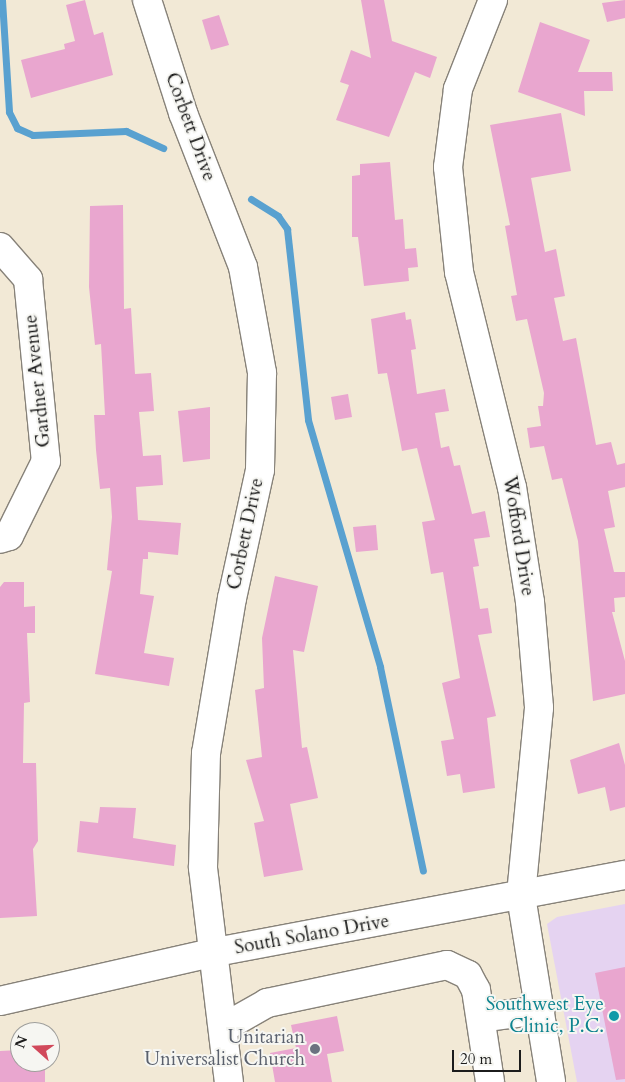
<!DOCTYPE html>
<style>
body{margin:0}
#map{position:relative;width:625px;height:1082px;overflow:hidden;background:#f2e9d6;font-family:Cardo,serif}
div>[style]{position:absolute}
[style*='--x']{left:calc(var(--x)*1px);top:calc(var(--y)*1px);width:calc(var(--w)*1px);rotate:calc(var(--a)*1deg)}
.built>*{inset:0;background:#e5d3f1}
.stream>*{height:7px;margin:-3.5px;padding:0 3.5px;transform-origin:3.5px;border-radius:3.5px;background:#59a1d0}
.building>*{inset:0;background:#e9a6cf}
.roads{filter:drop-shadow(1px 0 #878279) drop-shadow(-1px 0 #878279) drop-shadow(0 1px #878279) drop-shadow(0 -1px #878279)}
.minor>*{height:28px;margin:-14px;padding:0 14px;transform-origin:14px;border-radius:14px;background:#fff}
.dots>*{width:14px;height:14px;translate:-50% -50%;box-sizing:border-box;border:2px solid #f6f6f2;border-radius:50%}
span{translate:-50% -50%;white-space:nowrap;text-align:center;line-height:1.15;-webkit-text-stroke:4px #f6f6f2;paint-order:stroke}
.street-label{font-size:19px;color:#1c1c1c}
.culture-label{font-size:19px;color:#0d838f}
.right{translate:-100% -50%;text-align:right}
.worship-label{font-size:19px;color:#5b616d}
.north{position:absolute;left:10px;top:1022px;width:50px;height:50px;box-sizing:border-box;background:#f6f6f2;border:1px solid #9f9f9c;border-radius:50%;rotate:290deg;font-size:14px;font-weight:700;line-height:20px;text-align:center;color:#1c1c1c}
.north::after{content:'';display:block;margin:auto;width:18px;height:22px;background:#d1495b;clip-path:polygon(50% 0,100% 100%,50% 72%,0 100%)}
.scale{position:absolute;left:452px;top:1050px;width:69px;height:22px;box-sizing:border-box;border:2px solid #1c1c1c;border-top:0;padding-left:6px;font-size:15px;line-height:18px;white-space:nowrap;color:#1c1c1c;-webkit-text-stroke:4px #f6f6f2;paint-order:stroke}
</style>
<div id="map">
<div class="built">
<i style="clip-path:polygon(625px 904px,625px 1082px,577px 1082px,547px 924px,557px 917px)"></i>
</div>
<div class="stream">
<i style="--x:2;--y:0;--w:112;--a:86.4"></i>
<i style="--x:9;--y:112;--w:18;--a:63"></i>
<i style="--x:17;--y:128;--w:17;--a:24"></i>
<i style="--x:33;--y:135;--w:93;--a:-2.5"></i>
<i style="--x:126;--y:131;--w:41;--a:24.7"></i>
<i style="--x:251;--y:199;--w:32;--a:32"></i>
<i style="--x:278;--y:216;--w:16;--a:55"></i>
<i style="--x:287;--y:229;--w:192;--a:83.7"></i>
<i style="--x:308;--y:420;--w:257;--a:73.7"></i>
<i style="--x:380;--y:667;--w:208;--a:78.1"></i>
</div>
<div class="building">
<i style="clip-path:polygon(85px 0,94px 35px,103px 32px,113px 75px,31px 98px,21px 60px,65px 49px,64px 44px,75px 41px,66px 5px)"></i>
<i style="clip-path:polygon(361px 0,384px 0,392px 41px,437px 57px,430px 78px,415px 72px,389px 137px,336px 120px,349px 85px,340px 82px,351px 50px,371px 58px)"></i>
<i style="clip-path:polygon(625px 0,625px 18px,607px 22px,602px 3px)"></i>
<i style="clip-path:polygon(219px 15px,229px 45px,211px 50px,202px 20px)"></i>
<i style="clip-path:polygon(540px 22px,590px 40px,578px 72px,612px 72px,613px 91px,584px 91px,585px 116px,518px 92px)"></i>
<i style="clip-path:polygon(561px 113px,571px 171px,531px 178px,545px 252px,556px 249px,565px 296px,554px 298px,563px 341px,576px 338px,596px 445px,611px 442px,617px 465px,625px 463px,625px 487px,608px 491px,615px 527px,604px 529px,614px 572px,625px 572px,625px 597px,614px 598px,615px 612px,612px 612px,625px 661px,625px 694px,593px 701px,578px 541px,562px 478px,552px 480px,544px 446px,530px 448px,527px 428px,541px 426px,538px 406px,543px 406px,544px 393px,527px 319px,516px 321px,511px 296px,517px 295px,505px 226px,510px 225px,490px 125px)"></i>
<i style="clip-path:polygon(390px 162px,395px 220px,403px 219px,405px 249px,416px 248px,418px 267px,408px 268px,409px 281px,364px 286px,358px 237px,352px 237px,352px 176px,360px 175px,360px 164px)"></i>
<i style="clip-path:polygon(123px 205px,124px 309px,131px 308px,135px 374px,151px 373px,154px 411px,139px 412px,143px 456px,161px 455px,163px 485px,136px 487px,138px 520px,181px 523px,178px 555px,148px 552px,148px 559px,143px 559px,140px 594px,154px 596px,144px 653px,174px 658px,169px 686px,95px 674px,112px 571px,107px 570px,112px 517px,110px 488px,100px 489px,96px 450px,94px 415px,105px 415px,101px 344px,95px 345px,89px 287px,90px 206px)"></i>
<i style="clip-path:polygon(405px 312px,406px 320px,411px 319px,416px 349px,411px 350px,417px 394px,445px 389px,449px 411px,435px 413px,441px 448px,449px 446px,454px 466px,460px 465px,472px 514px,485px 511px,490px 537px,474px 539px,479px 566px,473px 567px,480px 609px,488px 608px,492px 633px,478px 635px,496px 716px,487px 718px,495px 788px,463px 793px,460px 774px,447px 776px,441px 741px,454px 739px,442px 683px,460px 678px,443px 572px,431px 574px,422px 522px,435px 520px,417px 448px,402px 451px,387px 373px,378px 374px,371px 319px)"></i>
<i style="clip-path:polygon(348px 394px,352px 417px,335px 420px,331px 397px)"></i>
<i style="clip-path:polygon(210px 407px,210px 459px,183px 462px,178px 411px)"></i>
<i style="clip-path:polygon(376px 525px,378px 550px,356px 552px,353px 527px)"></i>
<i style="clip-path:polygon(275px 576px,318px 586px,304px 652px,293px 650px,302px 748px,307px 747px,318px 798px,290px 804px,303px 870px,264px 877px,254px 823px,264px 821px,246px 760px,262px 757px,255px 690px,264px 688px,262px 638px)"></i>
<i style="clip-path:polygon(4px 582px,24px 582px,24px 607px,35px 606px,35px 633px,27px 633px,30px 702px,24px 703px,23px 763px,36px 763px,38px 841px,33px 849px,37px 916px,0 918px,0 587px)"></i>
<i style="clip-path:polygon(619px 743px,625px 765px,625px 807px,610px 811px,605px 787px,578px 794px,570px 760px)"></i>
<i style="clip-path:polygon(100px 807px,136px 808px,133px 838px,176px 845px,174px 866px,77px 852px,80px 821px,98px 823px)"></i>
<i style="clip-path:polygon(625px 967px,625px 1079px,616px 1080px,595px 973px)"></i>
<i style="clip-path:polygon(337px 1016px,344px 1051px,327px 1054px,332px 1082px,275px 1082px,270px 1053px,296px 1048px,291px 1025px)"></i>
<i style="clip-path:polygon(20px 1050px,20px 1062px,45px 1062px,45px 1082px,0 1082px,0 1051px)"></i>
</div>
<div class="roads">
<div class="minor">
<i style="--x:147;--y:0;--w:119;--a:72.3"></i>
<i style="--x:183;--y:113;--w:165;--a:68.7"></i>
<i style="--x:243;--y:267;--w:108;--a:79.8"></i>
<i style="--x:262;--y:373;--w:97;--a:91.2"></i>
<i style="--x:260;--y:470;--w:131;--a:102.3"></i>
<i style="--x:232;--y:598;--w:157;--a:99.5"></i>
<i style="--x:206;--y:753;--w:115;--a:91.5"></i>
<i style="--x:203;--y:868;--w:216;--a:83.1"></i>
<i style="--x:493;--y:0;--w:96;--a:111.5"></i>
<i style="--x:458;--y:89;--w:79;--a:97.3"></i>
<i style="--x:448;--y:167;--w:106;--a:84"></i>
<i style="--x:459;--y:272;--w:221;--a:76.2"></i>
<i style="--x:512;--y:487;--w:116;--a:81.1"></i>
<i style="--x:530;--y:602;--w:106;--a:85.1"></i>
<i style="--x:539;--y:708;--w:189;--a:95.5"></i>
<i style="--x:521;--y:896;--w:188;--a:80.8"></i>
<i style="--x:0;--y:247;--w:43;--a:48.8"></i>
<i style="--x:28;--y:279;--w:183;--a:84.4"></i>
<i style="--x:46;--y:461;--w:84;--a:116.3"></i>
<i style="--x:9;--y:536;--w:9;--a:162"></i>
<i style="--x:0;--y:1001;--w:216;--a:-12.8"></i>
<i style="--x:211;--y:953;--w:421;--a:-10.7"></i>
<i style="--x:481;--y:1018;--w:60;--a:-7.7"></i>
<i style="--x:223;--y:1028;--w:51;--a:-29.6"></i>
<i style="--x:267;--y:1003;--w:184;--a:-11.9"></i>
<i style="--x:447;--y:965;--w:23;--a:25"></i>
<i style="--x:468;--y:975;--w:17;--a:62"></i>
<i style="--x:476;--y:990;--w:93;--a:81.3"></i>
</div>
</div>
<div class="dots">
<i style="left:614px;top:1016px;background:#0f9aa8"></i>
<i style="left:315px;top:1049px;background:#6b7280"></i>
</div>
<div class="street-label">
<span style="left:190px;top:127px;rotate:70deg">Corbett Drive</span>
<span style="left:38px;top:381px;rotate:-96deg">Gardner Avenue</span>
<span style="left:246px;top:534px;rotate:-78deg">Corbett Drive</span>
<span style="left:518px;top:536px;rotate:81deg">Wofford Drive</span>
<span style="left:312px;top:935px;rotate:-10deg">South Solano Drive</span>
</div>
<div class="culture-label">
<span class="right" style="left:604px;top:1016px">Southwest Eye<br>Clinic, P.C.</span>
</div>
<div class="worship-label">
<span class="right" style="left:305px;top:1049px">Unitarian<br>Universalist Church</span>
</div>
<div class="north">N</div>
<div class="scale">20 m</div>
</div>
